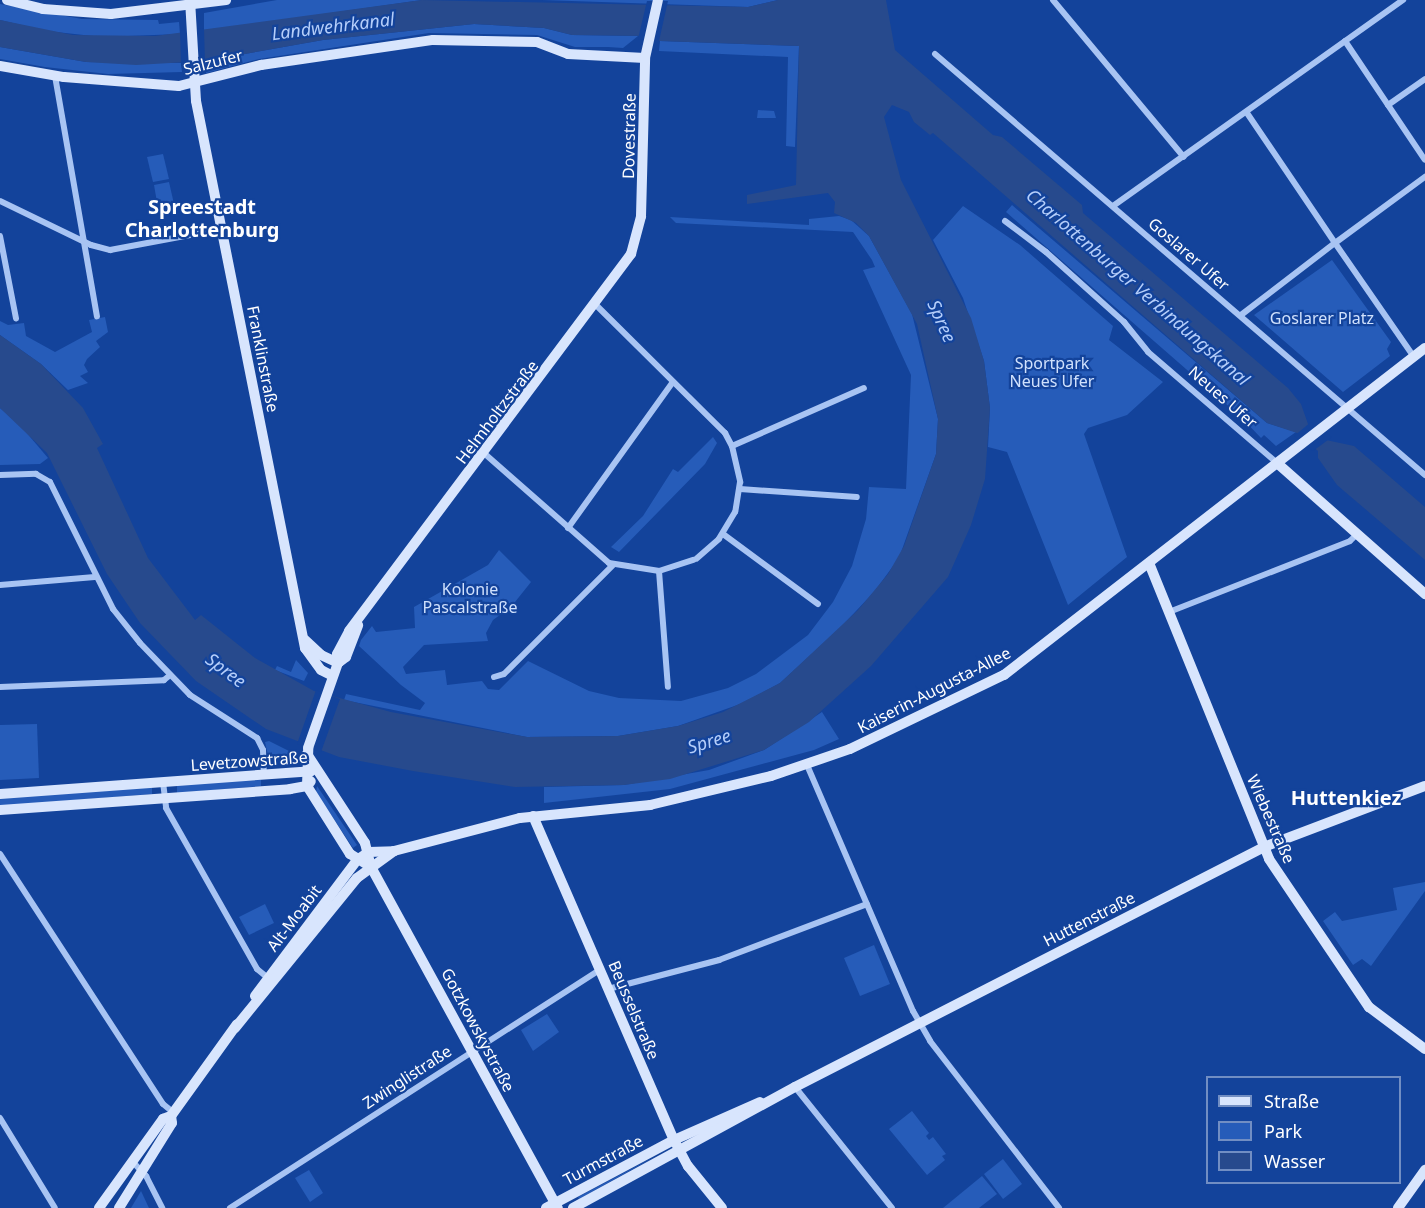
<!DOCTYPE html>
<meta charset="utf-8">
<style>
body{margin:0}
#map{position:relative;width:1425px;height:1208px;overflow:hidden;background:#13439b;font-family:"Noto Sans",sans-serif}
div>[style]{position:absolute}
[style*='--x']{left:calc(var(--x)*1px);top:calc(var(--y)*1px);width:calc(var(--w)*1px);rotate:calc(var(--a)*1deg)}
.green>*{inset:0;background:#265cb9}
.water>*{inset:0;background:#274a8d}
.pier>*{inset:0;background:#13439b}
.street>*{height:6px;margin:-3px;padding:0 3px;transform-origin:3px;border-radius:3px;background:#a8c4f3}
.secondary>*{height:10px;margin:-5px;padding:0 5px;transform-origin:5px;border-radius:5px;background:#d8e5fd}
span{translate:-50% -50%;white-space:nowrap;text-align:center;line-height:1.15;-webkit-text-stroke:4.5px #13439b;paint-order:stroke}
.street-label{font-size:16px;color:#fff}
.park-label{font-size:16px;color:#d0e1fd}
.water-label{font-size:18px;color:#b5cefa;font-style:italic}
.quarter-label{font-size:20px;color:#fff;font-weight:700}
.legend{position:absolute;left:1206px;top:1076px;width:195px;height:108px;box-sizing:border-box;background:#13439b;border:2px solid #718ec3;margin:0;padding:8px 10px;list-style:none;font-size:18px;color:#fff}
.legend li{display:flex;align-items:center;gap:12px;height:30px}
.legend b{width:30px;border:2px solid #718ec3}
</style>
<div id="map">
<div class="green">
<i style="clip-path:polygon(277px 0,422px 0,204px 31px,204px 13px)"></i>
<i style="clip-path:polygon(542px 0,778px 0,748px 7px)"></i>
<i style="clip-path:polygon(0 4px,82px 19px,158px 20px,159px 24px,179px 22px,180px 34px,102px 37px,47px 31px,0 20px)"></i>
<i style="clip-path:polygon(474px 24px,544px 28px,572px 35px,638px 36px,623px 48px,608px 47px,575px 47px,537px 35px,429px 33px,259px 59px,206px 73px,205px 69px,205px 61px,323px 40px)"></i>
<i style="clip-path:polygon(660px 41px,799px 46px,795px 147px,786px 146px,788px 57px,659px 51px)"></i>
<i style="clip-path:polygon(0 47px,86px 62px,181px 63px,182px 72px,108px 74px,45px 67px,0 59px)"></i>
<i style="clip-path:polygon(758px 110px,774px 111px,776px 118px,757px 118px)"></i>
<i style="clip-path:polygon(163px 154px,169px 179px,153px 182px,147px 157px)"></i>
<i style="clip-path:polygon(169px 182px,174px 204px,158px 208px,154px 185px)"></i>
<i style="clip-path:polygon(1012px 205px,1267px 423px,1296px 432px,1276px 446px,1264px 435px,1261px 438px,1241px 417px,1006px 212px)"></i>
<i style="clip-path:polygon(963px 206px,1020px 245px,1113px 326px,1109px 340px,1163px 382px,1127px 415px,1088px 428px,1084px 434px,1127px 557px,1068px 605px,1007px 452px,988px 447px,990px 408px,984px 361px,963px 298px,933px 240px)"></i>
<i style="clip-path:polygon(839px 216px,851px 220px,869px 236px,912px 314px,938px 419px,936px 454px,899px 558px,874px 592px,838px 630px,780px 683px,743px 703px,678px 726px,618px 736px,527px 737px,344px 700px,346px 694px,420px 710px,425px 703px,401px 685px,359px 646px,361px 640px,372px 626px,376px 632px,415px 628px,414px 607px,488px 565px,499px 550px,531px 582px,511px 607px,493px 620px,486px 633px,488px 641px,424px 645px,403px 667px,406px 674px,445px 670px,447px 685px,482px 681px,488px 689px,499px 690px,528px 661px,589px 691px,619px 698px,681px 701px,728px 688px,756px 674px,808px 635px,833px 602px,852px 566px,866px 519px,869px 487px,906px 489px,911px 375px,863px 270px,875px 267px,872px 260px,853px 232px,676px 223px,670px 217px,809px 225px,809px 219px)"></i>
<i style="clip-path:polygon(1332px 260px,1391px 342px,1387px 349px,1390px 356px,1343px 392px,1254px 315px)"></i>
<i style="clip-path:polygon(105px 317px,108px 332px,96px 341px,100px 347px,87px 359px,84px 365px,88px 372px,80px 376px,88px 383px,68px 390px,41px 364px,0 335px,0 321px,8px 325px,24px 323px,26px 336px,55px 352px,92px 332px,89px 320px)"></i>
<i style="clip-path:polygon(0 408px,20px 425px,48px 458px,40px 464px,0 465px)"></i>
<i style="clip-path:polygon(713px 437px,717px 443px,705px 464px,619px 552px,611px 547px,643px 516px,673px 469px,678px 472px)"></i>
<i style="clip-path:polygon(296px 660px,308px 673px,304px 681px,275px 670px,277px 666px,291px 672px)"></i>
<i style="clip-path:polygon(822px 712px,839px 739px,814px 750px,670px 789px,544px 803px,544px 787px,624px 785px,709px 770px,764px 750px)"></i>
<i style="clip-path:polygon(37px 724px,39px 778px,0 780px,0 725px)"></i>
<i style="clip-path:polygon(269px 741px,293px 753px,293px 757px,269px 760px,265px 742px)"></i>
<i style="clip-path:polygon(261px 780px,261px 786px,177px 793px,177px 784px)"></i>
<i style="clip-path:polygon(317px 786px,357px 845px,353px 848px,316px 792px)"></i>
<i style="clip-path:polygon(152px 787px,152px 794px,0 806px,0 797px)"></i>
<i style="clip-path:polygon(1425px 882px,1425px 891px,1371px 966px,1362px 959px,1353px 965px,1323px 921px,1335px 912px,1342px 921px,1397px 910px,1393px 888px)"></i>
<i style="clip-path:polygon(265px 904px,274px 923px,249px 935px,239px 917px)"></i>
<i style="clip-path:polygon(874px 945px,890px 984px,860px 996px,844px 958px)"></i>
<i style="clip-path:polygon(547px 1014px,559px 1032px,533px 1051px,521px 1030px)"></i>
<i style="clip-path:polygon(912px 1111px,929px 1133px,926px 1136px,929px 1140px,933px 1137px,946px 1154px,942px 1156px,945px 1160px,927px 1175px,889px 1129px)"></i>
<i style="clip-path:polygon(658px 1155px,579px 1199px,578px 1197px)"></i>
<i style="clip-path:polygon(1003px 1159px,1022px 1184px,1003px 1199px,984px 1174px)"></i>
<i style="clip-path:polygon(309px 1170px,323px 1193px,310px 1202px,295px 1178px)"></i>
<i style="clip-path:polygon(982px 1176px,997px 1194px,979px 1208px,943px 1208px)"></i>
<i style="clip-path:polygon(141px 1191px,149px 1208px,131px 1208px)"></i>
</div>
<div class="water">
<i style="clip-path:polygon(422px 0,748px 7px,778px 0,886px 0,895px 50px,993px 135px,1002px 137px,1082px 205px,1083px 213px,1288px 388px,1301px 404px,1308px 424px,1326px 440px,1354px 446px,1425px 507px,1425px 560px,1337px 485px,1318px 458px,1318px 451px,1297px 433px,1267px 423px,933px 133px,930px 135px,914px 122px,909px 112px,892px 105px,884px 117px,901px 180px,971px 318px,984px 361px,990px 408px,985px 479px,971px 525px,948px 577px,871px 666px,809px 722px,764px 750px,670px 779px,624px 785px,515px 787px,413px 771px,339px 757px,266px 729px,196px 681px,140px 623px,107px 574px,47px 453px,0 408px,0 335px,41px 364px,83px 408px,103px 444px,97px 448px,148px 558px,195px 620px,201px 615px,255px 658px,314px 691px,391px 712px,527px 737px,618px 736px,678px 726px,723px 712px,780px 683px,858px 610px,888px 574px,904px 546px,936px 454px,938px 419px,917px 324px,869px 236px,856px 223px,834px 213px,835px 202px,828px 193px,747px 204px,747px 195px,796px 185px,799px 46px,660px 41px,648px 40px,648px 36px,572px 35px,544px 28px,474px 24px,323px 40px,205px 61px,136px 65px,86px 62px,0 47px,0 20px,73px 35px,155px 36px)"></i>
</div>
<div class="pier">
<i style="clip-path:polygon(647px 1px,668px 1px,659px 41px,638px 39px)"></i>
<i style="clip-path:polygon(204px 28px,205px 64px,181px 66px,180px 31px)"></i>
<i style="clip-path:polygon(1311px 422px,1332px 437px,1313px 451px,1294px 436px)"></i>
<i style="clip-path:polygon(316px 690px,340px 699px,321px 752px,297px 744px)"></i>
</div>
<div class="street">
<i style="--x:1053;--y:0;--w:204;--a:50.2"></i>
<i style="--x:1345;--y:41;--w:143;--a:56.1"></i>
<i style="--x:935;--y:54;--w:646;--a:40.67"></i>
<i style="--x:55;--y:76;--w:244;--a:80.1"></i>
<i style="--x:1388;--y:105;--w:45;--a:-35.1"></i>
<i style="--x:1247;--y:113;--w:157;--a:55.9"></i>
<i style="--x:1335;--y:243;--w:112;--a:-36.3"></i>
<i style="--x:0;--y:201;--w:101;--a:25.8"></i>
<i style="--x:91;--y:245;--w:20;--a:15"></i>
<i style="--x:110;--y:250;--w:114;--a:-10.6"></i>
<i style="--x:1113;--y:206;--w:356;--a:-35.4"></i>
<i style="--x:1005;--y:221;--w:51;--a:37.1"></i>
<i style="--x:1046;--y:252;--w:105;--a:41.9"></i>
<i style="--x:1124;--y:322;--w:38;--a:51"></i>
<i style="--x:1148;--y:352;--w:170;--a:40.7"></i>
<i style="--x:0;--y:236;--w:84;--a:79"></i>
<i style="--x:596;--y:305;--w:182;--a:44.8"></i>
<i style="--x:725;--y:433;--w:15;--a:62"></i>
<i style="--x:732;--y:446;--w:37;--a:77"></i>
<i style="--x:740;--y:482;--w:30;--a:99"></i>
<i style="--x:735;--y:512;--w:31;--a:121"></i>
<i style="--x:719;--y:539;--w:30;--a:139"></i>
<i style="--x:1241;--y:315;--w:118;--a:-37.5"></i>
<i style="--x:1335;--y:243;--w:139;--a:55.3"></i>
<i style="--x:732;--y:446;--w:144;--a:-23.7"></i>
<i style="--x:485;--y:454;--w:165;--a:41.3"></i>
<i style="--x:609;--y:563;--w:51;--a:9.1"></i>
<i style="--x:659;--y:571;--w:36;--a:-18"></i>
<i style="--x:0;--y:475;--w:36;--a:-2"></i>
<i style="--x:36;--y:474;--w:16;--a:30"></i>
<i style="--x:50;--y:482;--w:142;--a:63.6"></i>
<i style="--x:113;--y:609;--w:43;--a:51.5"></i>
<i style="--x:140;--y:643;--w:72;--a:46.1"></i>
<i style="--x:190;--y:695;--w:80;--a:32.7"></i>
<i style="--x:257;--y:738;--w:13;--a:63"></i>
<i style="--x:263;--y:750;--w:24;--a:88"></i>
<i style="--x:740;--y:489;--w:117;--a:3.9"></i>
<i style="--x:568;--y:528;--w:180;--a:-54.3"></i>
<i style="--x:723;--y:534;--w:118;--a:36.4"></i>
<i style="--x:659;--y:571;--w:116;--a:85.6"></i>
<i style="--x:0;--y:585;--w:95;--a:-4.8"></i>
<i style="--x:1169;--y:612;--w:194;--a:-21.4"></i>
<i style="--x:1350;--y:541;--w:8;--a:-45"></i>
<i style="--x:494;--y:677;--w:10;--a:-17"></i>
<i style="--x:504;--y:674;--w:154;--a:-45"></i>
<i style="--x:0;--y:687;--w:164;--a:-2.4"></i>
<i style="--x:164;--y:680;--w:6;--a:-39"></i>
<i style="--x:807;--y:765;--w:268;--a:66.7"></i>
<i style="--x:913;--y:1011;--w:34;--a:60"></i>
<i style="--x:930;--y:1041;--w:211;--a:52.3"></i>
<i style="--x:163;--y:782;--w:26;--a:83"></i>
<i style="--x:166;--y:808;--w:185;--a:60.5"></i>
<i style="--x:257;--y:969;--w:14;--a:39"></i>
<i style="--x:0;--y:854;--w:298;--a:56.9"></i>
<i style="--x:163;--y:1104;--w:14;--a:39"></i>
<i style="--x:608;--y:989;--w:115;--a:-14.6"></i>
<i style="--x:719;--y:960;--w:158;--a:-20.7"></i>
<i style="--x:795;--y:1087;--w:155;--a:51.3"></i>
<i style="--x:0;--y:1118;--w:105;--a:58.6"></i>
<i style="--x:132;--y:1161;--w:21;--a:47"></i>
<i style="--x:146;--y:1176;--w:36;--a:63"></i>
<i style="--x:230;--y:1208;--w:440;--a:-32.8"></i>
</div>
<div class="secondary">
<i style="--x:7;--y:0;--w:37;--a:14"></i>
<i style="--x:43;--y:9;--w:68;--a:4.2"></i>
<i style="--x:111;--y:14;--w:116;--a:-6.9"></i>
<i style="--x:190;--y:0;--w:101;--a:86.6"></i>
<i style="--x:196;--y:101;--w:558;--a:78.73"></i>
<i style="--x:305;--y:648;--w:27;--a:54"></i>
<i style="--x:321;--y:670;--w:13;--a:27"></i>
<i style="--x:0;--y:66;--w:65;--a:9.8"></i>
<i style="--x:64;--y:77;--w:115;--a:4.5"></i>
<i style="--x:179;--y:86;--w:85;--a:-14.4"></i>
<i style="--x:261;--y:65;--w:174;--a:-8.3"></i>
<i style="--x:433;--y:40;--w:104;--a:1.1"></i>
<i style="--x:537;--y:42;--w:33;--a:21"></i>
<i style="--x:568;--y:54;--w:77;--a:3"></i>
<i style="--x:1277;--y:463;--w:198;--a:41.5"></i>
<i style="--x:1149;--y:563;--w:319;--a:67.9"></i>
<i style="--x:1269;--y:859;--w:179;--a:56"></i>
<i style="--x:1369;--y:1007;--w:70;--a:36.9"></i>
<i style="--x:305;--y:640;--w:22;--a:43"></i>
<i style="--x:321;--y:655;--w:19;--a:25"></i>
<i style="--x:338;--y:663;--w:10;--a:-37"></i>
<i style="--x:346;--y:657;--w:34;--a:-69"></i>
<i style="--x:307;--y:754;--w:106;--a:56.9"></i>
<i style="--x:365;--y:843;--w:25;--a:76"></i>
<i style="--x:371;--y:867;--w:389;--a:61.3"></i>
<i style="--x:0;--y:794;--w:312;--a:-4.2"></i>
<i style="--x:0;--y:810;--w:291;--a:-4.1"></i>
<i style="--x:290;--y:789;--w:17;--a:-10"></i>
<i style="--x:307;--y:786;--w:6;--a:-51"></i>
<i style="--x:533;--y:816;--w:353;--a:66.5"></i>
<i style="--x:674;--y:1140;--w:30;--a:62"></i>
<i style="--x:688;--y:1166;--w:54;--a:51"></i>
<i style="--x:371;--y:867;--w:25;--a:-148"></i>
<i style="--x:350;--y:854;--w:80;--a:-122.3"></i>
<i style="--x:307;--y:786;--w:38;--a:-88"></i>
<i style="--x:308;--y:748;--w:90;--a:-70.6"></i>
<i style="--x:338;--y:663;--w:9;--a:-96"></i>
<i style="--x:337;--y:654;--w:26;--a:-62"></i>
<i style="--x:349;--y:631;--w:471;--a:-53.2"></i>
<i style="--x:631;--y:254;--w:39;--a:-75"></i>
<i style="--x:641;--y:216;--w:158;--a:-88.5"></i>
<i style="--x:645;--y:58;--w:59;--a:-77.4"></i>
<i style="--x:255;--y:996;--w:170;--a:-53.1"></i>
<i style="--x:357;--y:860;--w:14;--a:-34"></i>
<i style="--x:369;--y:852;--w:25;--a:-2"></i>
<i style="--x:235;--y:1028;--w:193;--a:-50.9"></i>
<i style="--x:357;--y:878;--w:46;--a:-36.1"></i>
<i style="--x:394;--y:851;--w:130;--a:-14.7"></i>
<i style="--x:520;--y:818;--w:131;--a:-5.7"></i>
<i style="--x:650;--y:805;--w:124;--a:-13.5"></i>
<i style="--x:771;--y:776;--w:83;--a:-18.9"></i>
<i style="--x:850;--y:749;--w:171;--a:-25.7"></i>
<i style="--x:1004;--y:675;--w:533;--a:-37.84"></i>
<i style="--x:99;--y:1208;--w:110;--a:-54.3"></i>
<i style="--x:163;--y:1119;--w:9;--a:-21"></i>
<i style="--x:119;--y:1208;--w:100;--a:-58.1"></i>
<i style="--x:172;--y:1123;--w:7;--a:-98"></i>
<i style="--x:171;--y:1116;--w:113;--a:-54.3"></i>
<i style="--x:546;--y:1208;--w:145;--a:-28"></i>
<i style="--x:674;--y:1140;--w:94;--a:-23.8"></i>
<i style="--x:573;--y:1208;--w:253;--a:-28.6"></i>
<i style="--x:795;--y:1087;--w:527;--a:-27.1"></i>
<i style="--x:1264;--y:847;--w:172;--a:-20.8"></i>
<i style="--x:1398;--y:1208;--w:47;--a:-54.6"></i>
</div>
<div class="street-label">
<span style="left:213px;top:62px;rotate:-14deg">Salzufer</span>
<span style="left:629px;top:136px;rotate:-89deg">Dovestraße</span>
<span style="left:1189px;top:254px;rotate:41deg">Goslarer Ufer</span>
<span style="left:263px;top:359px;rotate:79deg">Franklinstraße</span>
<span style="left:1223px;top:397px;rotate:41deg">Neues Ufer</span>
<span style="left:497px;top:412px;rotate:-53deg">Helmholtzstraße</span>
<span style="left:934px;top:690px;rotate:-27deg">Kaiserin-Augusta-Allee</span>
<span style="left:249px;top:761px;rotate:-4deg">Levetzowstraße</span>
<span style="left:1271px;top:819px;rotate:66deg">Wiebestraße</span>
<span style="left:294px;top:918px;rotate:-53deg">Alt-Moabit</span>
<span style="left:1089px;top:919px;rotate:-27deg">Huttenstraße</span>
<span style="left:634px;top:1010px;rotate:67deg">Beusselstraße</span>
<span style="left:478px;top:1030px;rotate:62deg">Gotzkowskystraße</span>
<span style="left:407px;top:1077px;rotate:-33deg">Zwinglistraße</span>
<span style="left:603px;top:1160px;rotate:-28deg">Turmstraße</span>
</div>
<div class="park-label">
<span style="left:1322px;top:318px">Goslarer Platz</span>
<span style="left:1052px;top:372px">Sportpark<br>Neues Ufer</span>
<span style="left:470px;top:598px">Kolonie<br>Pascalstraße</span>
</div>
<div class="water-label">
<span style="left:333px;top:26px;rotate:-7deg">Landwehrkanal</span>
<span style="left:1138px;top:287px;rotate:41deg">Charlottenburger Verbindungskanal</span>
<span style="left:942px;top:321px;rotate:66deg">Spree</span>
<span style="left:226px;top:670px;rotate:37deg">Spree</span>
<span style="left:709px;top:741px;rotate:-17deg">Spree</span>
</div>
<div class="quarter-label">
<span style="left:202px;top:218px">Spreestadt<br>Charlottenburg</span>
<span style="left:1346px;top:797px">Huttenkiez</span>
</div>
<ul class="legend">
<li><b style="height:8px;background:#d8e5fd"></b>Straße</li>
<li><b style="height:16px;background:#265cb9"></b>Park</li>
<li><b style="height:16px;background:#274a8d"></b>Wasser</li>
</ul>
</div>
